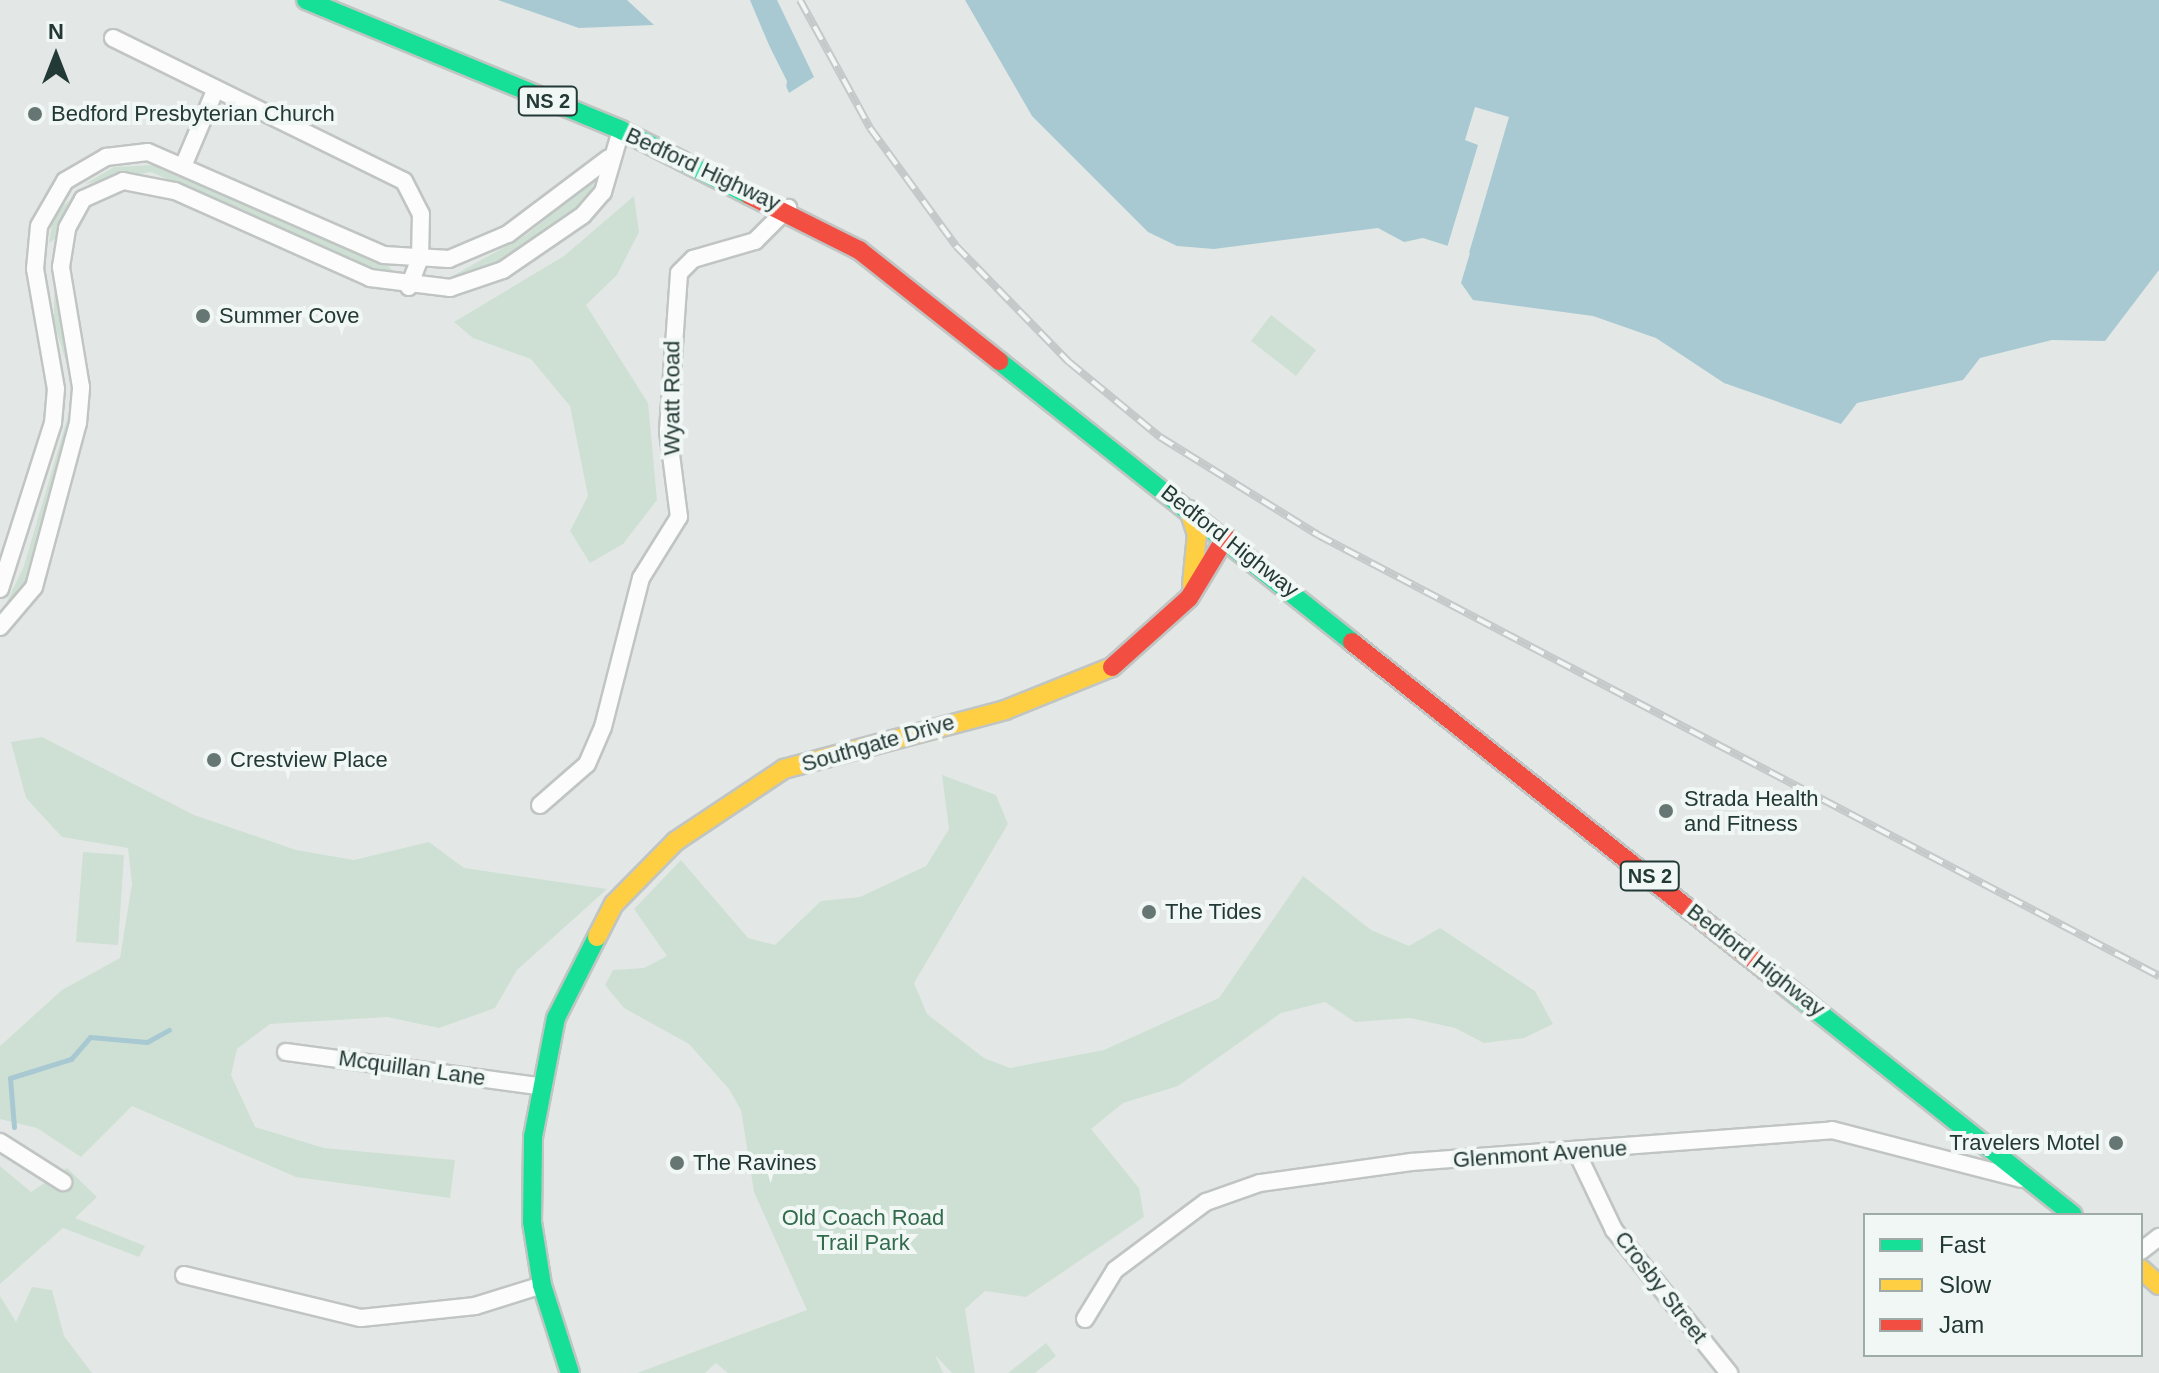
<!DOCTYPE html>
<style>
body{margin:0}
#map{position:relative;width:2159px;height:1373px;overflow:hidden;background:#e3e8e6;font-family:Arial,sans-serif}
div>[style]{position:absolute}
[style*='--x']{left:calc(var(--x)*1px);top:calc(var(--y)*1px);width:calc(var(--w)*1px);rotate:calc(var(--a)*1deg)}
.green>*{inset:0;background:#cee0d4}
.water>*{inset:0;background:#a8c9d2}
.pier>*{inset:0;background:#e3e8e6}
.stream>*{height:5px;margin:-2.5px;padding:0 2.5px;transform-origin:2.5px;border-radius:2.5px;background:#a8c9d2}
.roads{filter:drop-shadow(2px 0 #c0c5c3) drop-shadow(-2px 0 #c0c5c3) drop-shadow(0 2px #c0c5c3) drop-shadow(0 -2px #c0c5c3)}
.street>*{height:16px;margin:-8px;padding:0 8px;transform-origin:8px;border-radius:8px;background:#fbfcfb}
.fast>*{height:18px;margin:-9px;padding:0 9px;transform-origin:9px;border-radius:9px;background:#16e098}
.slow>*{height:18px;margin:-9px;padding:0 9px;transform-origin:9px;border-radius:9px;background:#ffcf43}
.jam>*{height:18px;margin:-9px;padding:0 9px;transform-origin:9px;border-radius:9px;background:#f24e42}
.rail>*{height:8px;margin-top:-4px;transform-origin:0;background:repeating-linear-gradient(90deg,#f1f7f4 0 15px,#c6c9c9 0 30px);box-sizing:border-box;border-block:2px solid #c6c9c9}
.dots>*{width:22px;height:22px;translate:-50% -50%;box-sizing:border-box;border:4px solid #f1f7f4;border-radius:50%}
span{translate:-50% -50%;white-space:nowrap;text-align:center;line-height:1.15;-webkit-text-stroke:8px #f1f7f4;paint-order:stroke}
.shield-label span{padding:2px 6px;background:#f1f7f4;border:2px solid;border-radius:6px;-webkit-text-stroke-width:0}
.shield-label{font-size:20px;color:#233935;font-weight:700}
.poi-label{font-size:22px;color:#233935}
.left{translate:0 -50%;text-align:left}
.right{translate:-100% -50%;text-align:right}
.street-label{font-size:22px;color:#233935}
.park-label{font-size:22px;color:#326b4c}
.legend{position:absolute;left:1863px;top:1213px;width:280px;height:144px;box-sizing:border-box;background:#f1f7f4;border:2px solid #9faba8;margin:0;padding:10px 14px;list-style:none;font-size:24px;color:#233935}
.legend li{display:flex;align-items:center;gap:16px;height:40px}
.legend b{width:40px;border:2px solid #9faba8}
.north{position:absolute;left:16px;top:16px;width:80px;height:80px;-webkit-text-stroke:6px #f1f7f4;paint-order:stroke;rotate:0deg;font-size:22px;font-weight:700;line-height:32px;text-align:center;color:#233935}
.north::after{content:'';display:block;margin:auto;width:28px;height:36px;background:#233935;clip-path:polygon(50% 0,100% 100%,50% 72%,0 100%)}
</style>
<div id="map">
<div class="green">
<i style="clip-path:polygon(153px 165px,388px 266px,393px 271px,385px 274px,151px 172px,85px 184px,114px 167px)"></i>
<i style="clip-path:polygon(598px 177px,582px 205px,508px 258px,447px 279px,526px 235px)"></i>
<i style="clip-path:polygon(634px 196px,639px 232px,617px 275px,586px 305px,648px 403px,657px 500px,623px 544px,590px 563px,570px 531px,588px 496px,570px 406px,531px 359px,473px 338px,454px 322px,564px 256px)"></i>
<i style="clip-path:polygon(69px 200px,55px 239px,49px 243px,53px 216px)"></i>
<i style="clip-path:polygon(54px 289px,73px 371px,69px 372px,54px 322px)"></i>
<i style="clip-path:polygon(1271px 315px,1316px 350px,1296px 376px,1251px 341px)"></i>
<i style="clip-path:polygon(70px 409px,40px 545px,25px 586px,0 616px,24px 566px)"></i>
<i style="clip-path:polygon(42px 737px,194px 815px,296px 850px,354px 860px,429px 842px,464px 868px,607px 889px,517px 970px,495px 1008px,439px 1028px,387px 1017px,270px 1024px,237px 1049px,231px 1075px,255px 1127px,324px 1148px,455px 1160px,450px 1198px,296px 1177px,132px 1106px,81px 1157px,37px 1128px,0 1119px,0 1046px,62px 990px,120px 958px,132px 884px,128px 848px,62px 837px,26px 798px,11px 742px)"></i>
<i style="clip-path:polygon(942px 775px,996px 795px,1008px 824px,914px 983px,927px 1014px,984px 1058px,1010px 1068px,1104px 1050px,1219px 998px,1303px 876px,1371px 930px,1409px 946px,1440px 928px,1535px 991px,1553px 1024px,1524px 1038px,1484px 1043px,1455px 1028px,1410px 1018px,1355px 1022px,1325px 1002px,1281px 1013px,1178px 1086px,1123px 1103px,1091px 1129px,1139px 1188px,1144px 1217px,1026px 1297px,985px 1291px,965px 1309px,975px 1373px,952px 1373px,935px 1355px,943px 1373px,728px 1373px,716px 1363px,705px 1373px,637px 1373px,807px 1310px,754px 1192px,741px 1110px,729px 1089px,689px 1044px,624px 1008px,605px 985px,613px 970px,644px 968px,667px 956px,634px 909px,681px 860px,748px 938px,775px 945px,821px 901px,860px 897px,926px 866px,949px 829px)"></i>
<i style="clip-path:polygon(83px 852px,124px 855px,118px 945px,76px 942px)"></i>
<i style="clip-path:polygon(0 1166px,31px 1192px,67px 1168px,97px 1197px,75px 1218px,145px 1246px,139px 1257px,63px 1228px,0 1284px)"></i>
<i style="clip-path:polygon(32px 1287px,52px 1290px,64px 1336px,92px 1373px,0 1373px,0 1296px,16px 1322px)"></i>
<i style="clip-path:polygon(1046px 1343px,1056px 1356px,1035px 1373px,1008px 1373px)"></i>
</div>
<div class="water">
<i style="clip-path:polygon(498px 0,627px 0,654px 25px,579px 28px)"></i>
<i style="clip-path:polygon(750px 0,777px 0,814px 77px,789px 93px)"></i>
<i style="clip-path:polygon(965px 0,2159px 0,2159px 270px,2105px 341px,2052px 340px,1980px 358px,1963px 380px,1857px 403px,1841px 424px,1724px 383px,1656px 338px,1593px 316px,1473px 300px,1461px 283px,1470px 253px,1423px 238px,1404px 242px,1378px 228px,1214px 249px,1177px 246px,1148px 232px,1032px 116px)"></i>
</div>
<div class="pier">
<i style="clip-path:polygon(746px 0,787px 81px,785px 95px,784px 82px)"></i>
<i style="clip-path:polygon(1475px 107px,1509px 117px,1459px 287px,1466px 256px,1446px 251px,1478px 145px,1465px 140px)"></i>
</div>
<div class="stream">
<i style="--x:14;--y:1127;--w:49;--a:-94.7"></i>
<i style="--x:10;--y:1078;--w:64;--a:-17.3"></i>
<i style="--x:71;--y:1059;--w:29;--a:-49"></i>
<i style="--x:90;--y:1037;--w:57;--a:5"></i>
<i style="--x:147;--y:1042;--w:25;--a:-29"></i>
</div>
<div class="roads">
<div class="street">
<i style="--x:113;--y:38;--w:324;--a:26.2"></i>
<i style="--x:404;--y:181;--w:37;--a:63"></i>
<i style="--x:421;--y:214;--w:44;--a:91.3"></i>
<i style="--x:420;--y:258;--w:31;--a:111"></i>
<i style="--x:184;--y:164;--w:77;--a:-67.1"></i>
<i style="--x:0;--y:589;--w:174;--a:-72.3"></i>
<i style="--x:53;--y:423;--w:34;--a:-85"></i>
<i style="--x:56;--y:389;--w:122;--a:-99.9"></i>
<i style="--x:35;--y:269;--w:43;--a:-84.7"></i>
<i style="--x:39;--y:226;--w:52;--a:-60"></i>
<i style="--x:65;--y:181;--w:48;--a:-30.3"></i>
<i style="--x:106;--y:157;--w:42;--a:-6.8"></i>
<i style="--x:148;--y:152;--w:257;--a:23.6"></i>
<i style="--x:384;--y:255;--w:65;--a:3.5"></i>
<i style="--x:449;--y:259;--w:64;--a:-23"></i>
<i style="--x:508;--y:234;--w:126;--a:-37"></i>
<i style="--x:0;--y:627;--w:52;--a:-49.6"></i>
<i style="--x:34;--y:587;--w:170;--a:-75"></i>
<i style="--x:78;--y:423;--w:36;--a:-85"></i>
<i style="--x:81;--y:387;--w:122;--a:-99.5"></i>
<i style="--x:61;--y:267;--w:39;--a:-81"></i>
<i style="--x:67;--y:228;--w:33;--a:-61"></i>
<i style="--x:83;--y:199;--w:44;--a:-24.2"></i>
<i style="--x:123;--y:181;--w:53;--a:10.9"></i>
<i style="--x:175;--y:191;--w:214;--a:24"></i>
<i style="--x:370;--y:278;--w:81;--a:7.1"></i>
<i style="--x:450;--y:288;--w:56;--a:-18.8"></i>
<i style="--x:503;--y:270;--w:97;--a:-34.5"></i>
<i style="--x:583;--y:215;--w:30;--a:-49"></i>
<i style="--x:603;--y:192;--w:65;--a:-73.8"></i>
<i style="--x:540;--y:805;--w:62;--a:-41.1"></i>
<i style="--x:587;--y:764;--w:40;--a:-66.6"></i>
<i style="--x:603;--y:727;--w:154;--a:-75.7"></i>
<i style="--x:641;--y:578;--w:72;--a:-58.1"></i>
<i style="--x:679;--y:517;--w:87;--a:-97.3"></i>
<i style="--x:668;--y:431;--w:158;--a:-86"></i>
<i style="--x:679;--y:273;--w:20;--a:-45"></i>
<i style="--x:693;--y:259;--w:65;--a:-16.2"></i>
<i style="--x:755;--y:241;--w:47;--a:-45"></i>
<i style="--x:286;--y:1052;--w:255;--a:7.7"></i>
<i style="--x:0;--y:1142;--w:75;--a:32.4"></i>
<i style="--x:1578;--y:1155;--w:83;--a:64.4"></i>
<i style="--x:1614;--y:1230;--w:184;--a:51.2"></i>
<i style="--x:2141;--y:1251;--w:23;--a:-38"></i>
<i style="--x:184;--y:1275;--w:182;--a:13.7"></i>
<i style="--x:361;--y:1318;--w:115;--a:-6"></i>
<i style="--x:475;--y:1306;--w:70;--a:-17.4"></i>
<i style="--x:1085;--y:1319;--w:57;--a:-58.5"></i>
<i style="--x:1115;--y:1270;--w:114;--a:-36.8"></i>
<i style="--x:1206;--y:1202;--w:57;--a:-19.4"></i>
<i style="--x:1260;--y:1183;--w:152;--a:-7.9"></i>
<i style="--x:1411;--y:1162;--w:422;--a:-4.3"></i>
<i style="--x:1832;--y:1130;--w:195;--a:14.5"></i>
</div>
<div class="fast">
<i style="--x:306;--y:0;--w:341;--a:22.4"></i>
<i style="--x:621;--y:130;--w:144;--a:26.9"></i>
<i style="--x:999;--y:361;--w:451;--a:38.5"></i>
<i style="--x:1788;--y:988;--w:364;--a:38.5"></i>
<i style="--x:570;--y:1373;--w:92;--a:-107.7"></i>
<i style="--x:542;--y:1285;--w:64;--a:-99"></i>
<i style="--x:532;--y:1222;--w:85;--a:-89.3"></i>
<i style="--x:533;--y:1137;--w:121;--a:-79.1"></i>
<i style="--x:556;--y:1018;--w:91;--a:-63.2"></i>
</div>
<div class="slow">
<i style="--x:1189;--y:510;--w:25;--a:72"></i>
<i style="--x:1197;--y:534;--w:51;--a:95.6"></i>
<i style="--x:597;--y:937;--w:37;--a:-63"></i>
<i style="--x:614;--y:904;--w:88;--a:-45.5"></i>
<i style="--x:676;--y:841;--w:130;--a:-33.7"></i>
<i style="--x:784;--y:769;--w:229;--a:-14.9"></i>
<i style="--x:1005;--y:710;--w:115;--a:-21.9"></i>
<i style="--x:2141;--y:1269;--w:24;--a:42"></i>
</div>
<div class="jam">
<i style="--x:749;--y:195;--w:123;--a:26.6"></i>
<i style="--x:859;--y:250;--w:179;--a:38.4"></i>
<i style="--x:1352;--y:642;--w:557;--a:38.43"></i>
<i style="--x:1112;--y:667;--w:103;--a:-41.9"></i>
<i style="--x:1189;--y:598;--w:71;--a:-58.8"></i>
</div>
</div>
<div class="rail">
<i style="--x:800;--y:0;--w:146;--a:61.3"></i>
<i style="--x:870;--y:128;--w:146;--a:53.9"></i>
<i style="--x:956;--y:246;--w:162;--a:45.8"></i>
<i style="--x:1069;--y:362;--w:118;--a:39.5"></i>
<i style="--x:1160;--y:437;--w:186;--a:31.8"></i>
<i style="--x:1318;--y:535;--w:950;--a:27.67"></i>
</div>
<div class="dots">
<i style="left:35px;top:114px;background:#667673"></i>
<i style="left:203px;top:316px;background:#667673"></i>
<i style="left:214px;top:760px;background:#667673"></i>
<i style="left:1666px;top:811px;background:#667673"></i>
<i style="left:1149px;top:912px;background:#667673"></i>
<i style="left:2116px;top:1143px;background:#667673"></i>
<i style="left:677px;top:1163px;background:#667673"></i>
</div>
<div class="shield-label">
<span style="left:548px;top:101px">NS 2</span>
<span style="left:1650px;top:876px">NS 2</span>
</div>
<div class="poi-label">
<span class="left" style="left:51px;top:114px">Bedford Presbyterian Church</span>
<span class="left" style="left:219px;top:316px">Summer Cove</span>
<span class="left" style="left:230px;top:760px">Crestview Place</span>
<span class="left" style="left:1684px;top:811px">Strada Health<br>and Fitness</span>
<span class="left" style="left:1165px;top:912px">The Tides</span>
<span class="right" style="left:2100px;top:1143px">Travelers Motel</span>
<span class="left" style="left:693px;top:1163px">The Ravines</span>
</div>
<div class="street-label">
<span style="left:703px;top:169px;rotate:25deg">Bedford Highway</span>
<span style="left:672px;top:398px;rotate:-90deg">Wyatt Road</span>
<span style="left:1230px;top:541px;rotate:38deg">Bedford Highway</span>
<span style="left:878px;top:743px;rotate:-16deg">Southgate Drive</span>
<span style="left:1756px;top:960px;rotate:38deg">Bedford Highway</span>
<span style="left:412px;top:1068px;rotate:8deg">Mcquillan Lane</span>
<span style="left:1540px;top:1154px;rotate:-4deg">Glenmont Avenue</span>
<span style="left:1661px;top:1287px;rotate:52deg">Crosby Street</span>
</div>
<div class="park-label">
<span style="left:863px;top:1230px">Old Coach Road<br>Trail Park</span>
</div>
<ul class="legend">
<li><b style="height:10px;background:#16e098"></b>Fast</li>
<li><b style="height:10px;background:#ffcf43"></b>Slow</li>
<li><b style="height:10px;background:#f24e42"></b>Jam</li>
</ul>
<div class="north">N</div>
</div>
